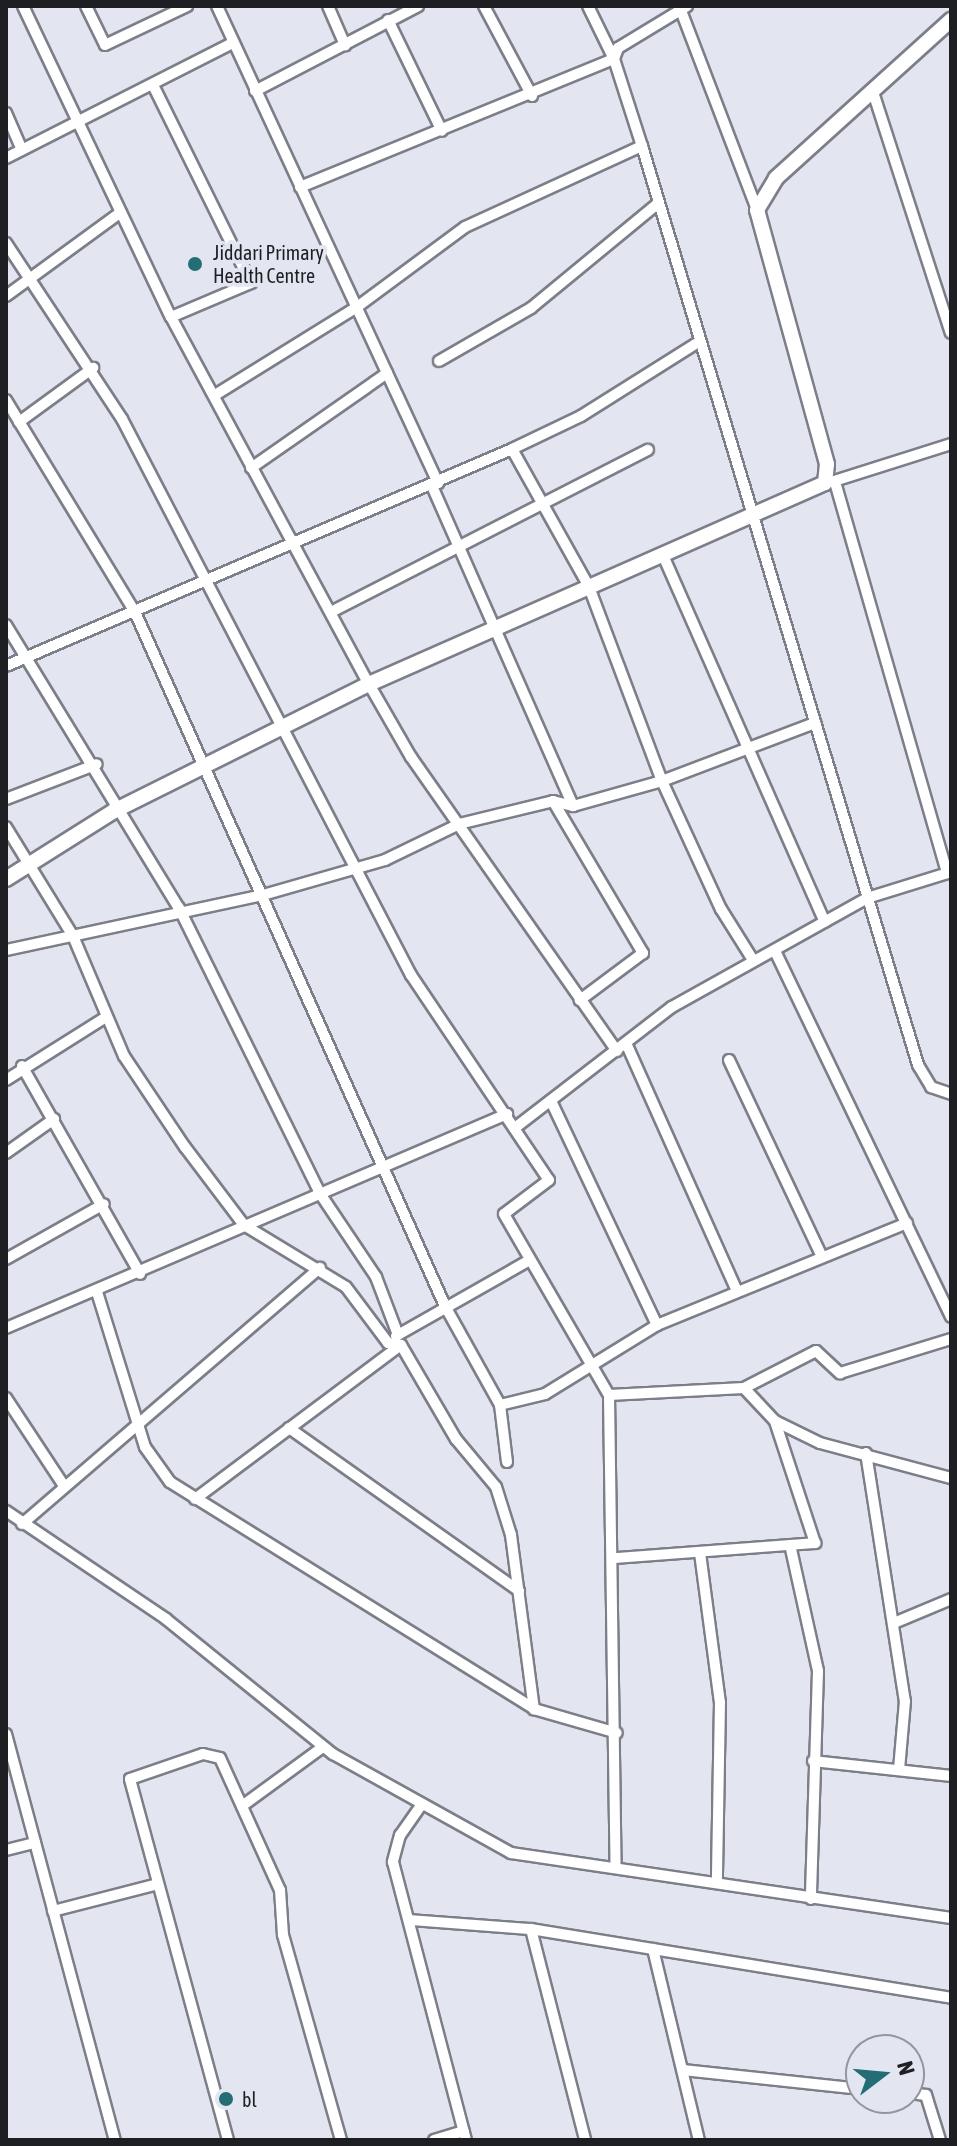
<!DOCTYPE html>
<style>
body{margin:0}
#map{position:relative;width:957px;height:2146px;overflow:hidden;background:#e3e6f0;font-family:"Asap Condensed",sans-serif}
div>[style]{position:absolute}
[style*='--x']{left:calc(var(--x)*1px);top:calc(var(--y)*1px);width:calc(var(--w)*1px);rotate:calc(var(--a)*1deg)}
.roads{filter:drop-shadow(2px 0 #7c7e88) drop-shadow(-2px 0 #7c7e88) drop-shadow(0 2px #7c7e88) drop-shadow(0 -2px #7c7e88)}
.street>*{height:10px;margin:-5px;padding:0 5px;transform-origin:5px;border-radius:5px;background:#fff}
.secondary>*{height:14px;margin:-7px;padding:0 7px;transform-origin:7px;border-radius:7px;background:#fff}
.dots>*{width:22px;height:22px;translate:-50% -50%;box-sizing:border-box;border:4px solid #e3e6f0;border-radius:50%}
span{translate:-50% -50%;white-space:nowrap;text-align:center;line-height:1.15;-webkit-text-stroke:8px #e3e6f0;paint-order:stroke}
.poi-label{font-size:20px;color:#1e1f23}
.left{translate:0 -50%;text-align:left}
.frame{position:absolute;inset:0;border:8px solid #1e1f23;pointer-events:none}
.north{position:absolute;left:845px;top:2034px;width:80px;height:80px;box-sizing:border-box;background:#e3e6f0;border:2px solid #94969e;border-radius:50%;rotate:74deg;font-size:22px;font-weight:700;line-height:32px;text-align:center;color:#1e1f23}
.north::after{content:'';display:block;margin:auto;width:28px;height:36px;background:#236e75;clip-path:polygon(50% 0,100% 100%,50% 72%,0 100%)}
</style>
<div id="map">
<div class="roads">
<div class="street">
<i style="--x:23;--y:6;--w:344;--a:64.6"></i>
<i style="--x:171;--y:317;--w:417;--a:61.7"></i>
<i style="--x:369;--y:684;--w:84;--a:60.1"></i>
<i style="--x:411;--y:757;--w:359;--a:55"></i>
<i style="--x:86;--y:6;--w:43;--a:64"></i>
<i style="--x:105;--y:45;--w:91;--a:-25.4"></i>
<i style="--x:217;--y:6;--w:526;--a:65.14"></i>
<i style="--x:328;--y:6;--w:43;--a:66.4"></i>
<i style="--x:484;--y:6;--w:102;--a:61.9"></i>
<i style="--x:588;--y:6;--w:59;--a:63.9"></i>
<i style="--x:614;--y:59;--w:91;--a:72.2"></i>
<i style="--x:642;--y:146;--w:960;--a:73.28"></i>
<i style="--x:918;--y:1065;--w:26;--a:59"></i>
<i style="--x:931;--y:1087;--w:21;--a:19"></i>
<i style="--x:680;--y:8;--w:216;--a:69.1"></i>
<i style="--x:388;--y:20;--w:123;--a:64.1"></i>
<i style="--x:153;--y:85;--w:221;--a:63.7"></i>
<i style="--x:251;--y:283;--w:87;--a:157"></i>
<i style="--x:255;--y:91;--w:184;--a:-27.5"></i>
<i style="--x:873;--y:92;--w:253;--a:72.1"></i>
<i style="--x:6;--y:113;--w:40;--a:66.6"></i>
<i style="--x:6;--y:158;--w:254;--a:-26.9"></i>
<i style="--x:300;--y:187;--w:339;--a:-22.2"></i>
<i style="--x:614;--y:59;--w:12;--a:-70"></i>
<i style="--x:618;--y:48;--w:81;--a:-31.3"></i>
<i style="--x:6;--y:243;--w:211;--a:56.6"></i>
<i style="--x:122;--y:419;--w:627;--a:62.54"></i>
<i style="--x:411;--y:975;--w:247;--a:56.1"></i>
<i style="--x:549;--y:1180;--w:56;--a:142.9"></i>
<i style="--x:504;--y:1214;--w:209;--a:59.9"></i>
<i style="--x:609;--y:1395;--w:473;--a:89.2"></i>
<i style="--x:6;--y:296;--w:142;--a:-36.1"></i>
<i style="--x:439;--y:361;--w:106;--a:-29.9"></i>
<i style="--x:531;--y:308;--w:163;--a:-39.5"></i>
<i style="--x:215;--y:395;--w:167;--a:-31.8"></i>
<i style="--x:357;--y:307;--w:134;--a:-36.5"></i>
<i style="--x:465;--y:227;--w:195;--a:-24.6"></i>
<i style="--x:6;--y:400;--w:248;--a:58.7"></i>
<i style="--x:135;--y:612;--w:760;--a:65.93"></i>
<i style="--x:445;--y:1306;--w:113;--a:60.9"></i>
<i style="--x:19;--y:422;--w:92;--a:-36.1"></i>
<i style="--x:512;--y:449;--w:158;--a:60.8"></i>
<i style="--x:589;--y:587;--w:207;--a:69.4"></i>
<i style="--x:662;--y:781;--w:141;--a:65.3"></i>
<i style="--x:721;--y:909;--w:60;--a:57.9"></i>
<i style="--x:251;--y:468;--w:166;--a:-34.9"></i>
<i style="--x:831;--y:482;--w:126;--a:-17.6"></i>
<i style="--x:835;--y:482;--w:407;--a:74"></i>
<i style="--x:432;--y:486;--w:350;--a:66.2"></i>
<i style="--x:662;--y:553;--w:403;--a:66.2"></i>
<i style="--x:331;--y:612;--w:356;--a:-27.1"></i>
<i style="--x:6;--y:625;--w:332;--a:58.6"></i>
<i style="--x:179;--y:908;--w:320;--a:63.7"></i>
<i style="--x:321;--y:1195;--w:99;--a:56.1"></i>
<i style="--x:376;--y:1277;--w:62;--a:69.2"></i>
<i style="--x:6;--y:666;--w:551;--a:-23.21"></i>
<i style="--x:512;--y:449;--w:76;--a:-25.6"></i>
<i style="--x:581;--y:416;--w:141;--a:-32.2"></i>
<i style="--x:6;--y:799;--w:97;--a:-21"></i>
<i style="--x:553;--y:801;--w:177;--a:59.4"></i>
<i style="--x:643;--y:953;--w:79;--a:143.3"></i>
<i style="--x:6;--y:827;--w:128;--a:58.4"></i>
<i style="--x:73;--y:936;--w:130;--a:67"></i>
<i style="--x:124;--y:1056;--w:110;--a:56.2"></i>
<i style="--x:185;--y:1147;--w:98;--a:52.9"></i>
<i style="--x:244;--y:1225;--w:119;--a:31.3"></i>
<i style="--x:346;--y:1287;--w:70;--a:53.1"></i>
<i style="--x:388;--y:1343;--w:13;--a:9"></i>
<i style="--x:401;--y:1345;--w:109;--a:59.7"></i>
<i style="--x:456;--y:1439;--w:62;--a:50.2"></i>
<i style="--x:496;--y:1487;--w:50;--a:72.6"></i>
<i style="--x:511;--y:1535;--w:176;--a:82.5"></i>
<i style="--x:534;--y:1709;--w:86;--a:16.1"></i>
<i style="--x:6;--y:950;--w:263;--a:-12.1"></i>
<i style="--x:263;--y:895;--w:127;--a:-16"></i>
<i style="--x:385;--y:860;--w:82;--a:-25.9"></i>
<i style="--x:459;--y:824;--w:97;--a:-13.7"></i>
<i style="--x:553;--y:801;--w:21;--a:14"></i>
<i style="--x:573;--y:806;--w:92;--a:-15.7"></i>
<i style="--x:662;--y:781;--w:164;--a:-20.8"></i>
<i style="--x:775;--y:951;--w:406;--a:64.3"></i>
<i style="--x:626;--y:1043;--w:272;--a:65.9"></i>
<i style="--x:729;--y:1060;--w:216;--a:64.7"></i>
<i style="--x:22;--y:1066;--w:239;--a:60.4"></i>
<i style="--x:6;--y:1080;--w:118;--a:-32.2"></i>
<i style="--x:551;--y:1101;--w:248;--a:64.7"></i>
<i style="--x:516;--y:1127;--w:197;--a:-37.6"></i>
<i style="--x:672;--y:1007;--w:223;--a:-29.2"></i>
<i style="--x:867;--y:898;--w:88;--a:-17.2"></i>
<i style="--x:6;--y:1153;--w:59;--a:-35.3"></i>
<i style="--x:6;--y:1259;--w:112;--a:-29.3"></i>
<i style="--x:97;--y:1292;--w:162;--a:72.8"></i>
<i style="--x:145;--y:1447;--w:43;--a:54.5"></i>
<i style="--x:170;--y:1482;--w:429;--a:31.9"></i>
<i style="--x:6;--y:1328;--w:545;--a:-23.13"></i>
<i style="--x:396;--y:1336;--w:150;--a:-29.6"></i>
<i style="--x:744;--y:1388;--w:81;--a:-27.2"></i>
<i style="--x:816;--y:1351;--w:33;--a:43"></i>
<i style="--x:840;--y:1373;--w:116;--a:-17"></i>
<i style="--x:609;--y:1395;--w:135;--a:-3"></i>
<i style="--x:744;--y:1388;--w:45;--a:46.8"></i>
<i style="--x:775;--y:1421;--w:50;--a:26.1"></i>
<i style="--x:820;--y:1443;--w:136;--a:15"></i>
<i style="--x:6;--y:1398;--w:105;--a:56.6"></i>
<i style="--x:289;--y:1428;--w:282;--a:35.3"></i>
<i style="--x:866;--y:1453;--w:251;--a:81.1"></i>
<i style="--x:905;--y:1701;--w:68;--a:95"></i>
<i style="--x:507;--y:1462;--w:57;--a:-97"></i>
<i style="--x:500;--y:1405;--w:46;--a:-13.7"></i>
<i style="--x:545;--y:1394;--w:132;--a:-31.6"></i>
<i style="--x:657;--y:1325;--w:270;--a:-22.2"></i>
<i style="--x:195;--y:1499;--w:257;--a:-36.8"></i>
<i style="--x:6;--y:1511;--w:193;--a:34"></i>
<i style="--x:166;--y:1619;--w:215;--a:39"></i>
<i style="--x:333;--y:1754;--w:204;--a:29.1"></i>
<i style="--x:511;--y:1853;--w:445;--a:8.4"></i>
<i style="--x:22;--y:1524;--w:393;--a:-40.7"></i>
<i style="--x:791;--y:1549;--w:125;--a:77.5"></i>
<i style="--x:818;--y:1671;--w:228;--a:91.8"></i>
<i style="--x:700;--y:1553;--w:150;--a:82.4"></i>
<i style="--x:720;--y:1702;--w:179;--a:91"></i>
<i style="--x:616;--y:1558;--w:200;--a:-4.3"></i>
<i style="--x:815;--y:1543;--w:128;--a:-108.2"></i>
<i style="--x:894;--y:1623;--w:62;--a:-22.8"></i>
<i style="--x:6;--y:1734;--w:420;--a:75"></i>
<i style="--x:813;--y:1761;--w:139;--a:6.2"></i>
<i style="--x:422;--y:1804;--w:38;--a:125"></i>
<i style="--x:400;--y:1835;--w:28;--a:105"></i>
<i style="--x:393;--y:1862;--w:287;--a:75.3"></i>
<i style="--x:242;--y:1806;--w:100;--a:-36.1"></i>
<i style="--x:6;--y:1850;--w:30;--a:-14"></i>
<i style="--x:53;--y:1911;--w:108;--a:-14.4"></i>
<i style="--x:410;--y:1920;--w:121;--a:4.3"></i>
<i style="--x:531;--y:1929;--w:426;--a:9.3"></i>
<i style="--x:531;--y:1929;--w:218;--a:75.6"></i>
<i style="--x:653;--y:1949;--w:196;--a:76.5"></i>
<i style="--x:683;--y:2070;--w:179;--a:6.1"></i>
<i style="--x:909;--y:2093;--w:17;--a:7"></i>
<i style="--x:926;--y:2095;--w:47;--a:72.7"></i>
<i style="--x:228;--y:2140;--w:374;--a:-105.2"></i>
<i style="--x:130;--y:1779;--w:77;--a:-18.9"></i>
<i style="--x:203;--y:1754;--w:17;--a:13"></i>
<i style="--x:220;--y:1758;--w:145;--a:65.6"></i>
<i style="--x:280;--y:1890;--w:45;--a:86.2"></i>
<i style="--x:283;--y:1935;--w:213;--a:74.2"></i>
<i style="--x:434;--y:2140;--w:31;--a:-17"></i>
</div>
<div class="secondary">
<i style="--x:6;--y:879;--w:128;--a:-32.2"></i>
<i style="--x:114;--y:811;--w:285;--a:-26.5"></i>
<i style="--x:369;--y:684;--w:498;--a:-23.8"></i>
<i style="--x:825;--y:483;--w:19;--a:-84"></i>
<i style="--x:827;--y:464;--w:263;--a:-105.4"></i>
<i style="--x:757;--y:210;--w:37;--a:-59"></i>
<i style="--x:776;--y:178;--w:236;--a:-42.1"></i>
</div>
</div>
<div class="dots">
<i style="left:195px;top:264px;background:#236e75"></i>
<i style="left:226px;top:2099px;background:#236e75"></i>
</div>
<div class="poi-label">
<span class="left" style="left:213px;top:264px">Jiddari Primary<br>Health Centre</span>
<span class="left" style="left:242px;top:2099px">bl</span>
</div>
<div class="frame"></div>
<div class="north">N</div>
</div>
